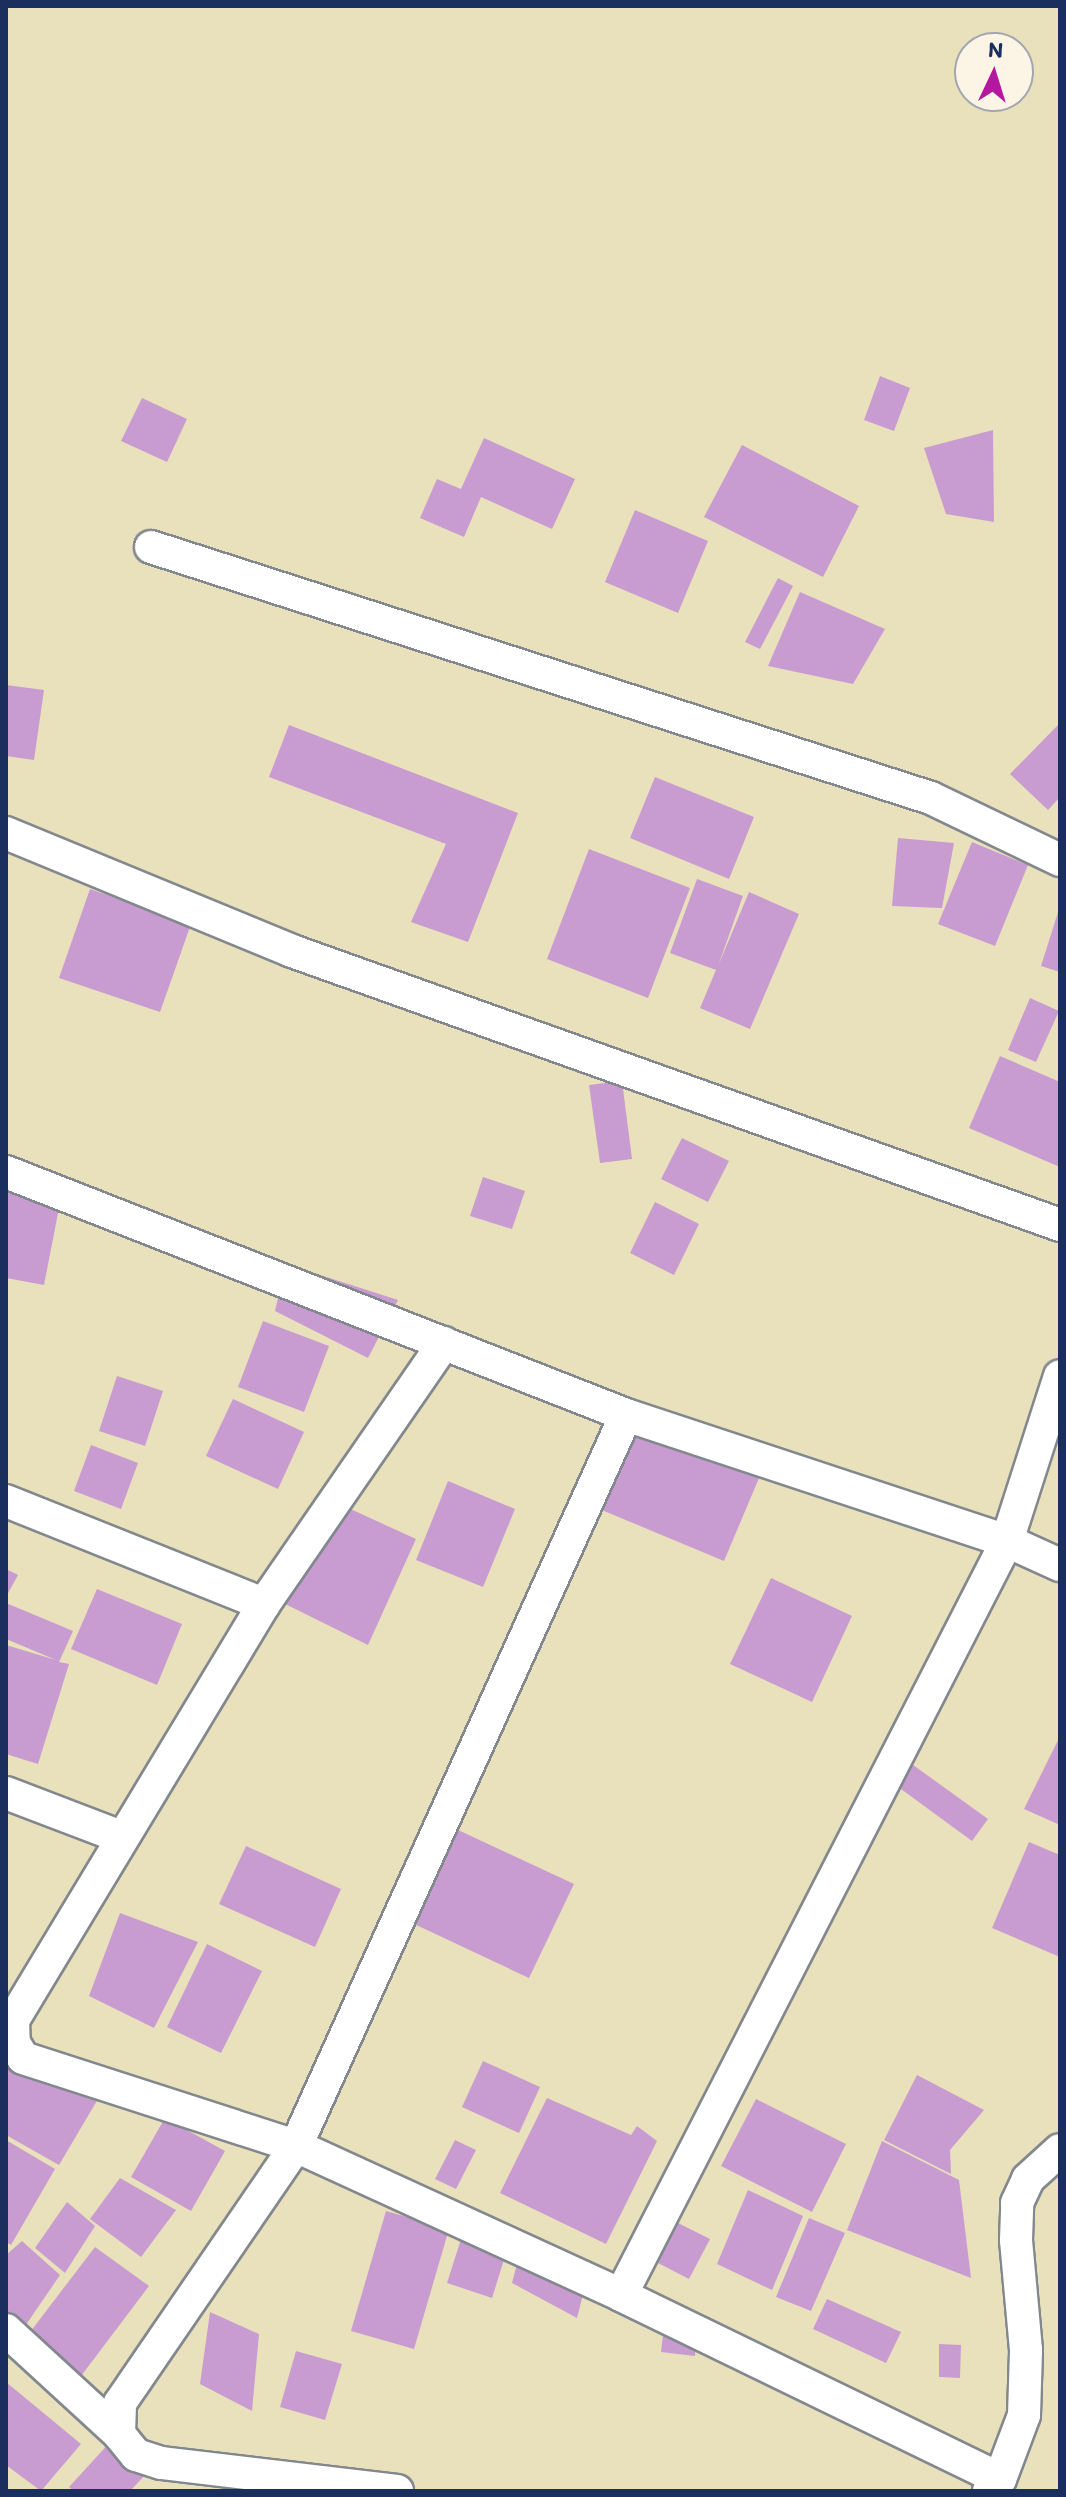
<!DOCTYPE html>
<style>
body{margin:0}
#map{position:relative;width:1066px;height:2497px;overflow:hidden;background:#e9e0bc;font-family:Itim,sans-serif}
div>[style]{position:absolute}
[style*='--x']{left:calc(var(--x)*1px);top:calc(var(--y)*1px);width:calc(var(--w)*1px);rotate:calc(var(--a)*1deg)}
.building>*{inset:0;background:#c99cd1}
.roads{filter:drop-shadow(2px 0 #82888d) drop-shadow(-2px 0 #82888d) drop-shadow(0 2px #82888d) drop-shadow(0 -2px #82888d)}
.street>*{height:32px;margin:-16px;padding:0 16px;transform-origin:16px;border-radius:16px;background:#fff}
span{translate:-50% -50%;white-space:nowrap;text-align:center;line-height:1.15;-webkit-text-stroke:6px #fcf5e5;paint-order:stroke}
.frame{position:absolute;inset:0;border:8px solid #1b2f5e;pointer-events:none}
.north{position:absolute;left:954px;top:32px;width:80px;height:80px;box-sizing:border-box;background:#fcf5e5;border:2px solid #a2a6af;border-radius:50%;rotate:4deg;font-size:22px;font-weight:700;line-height:32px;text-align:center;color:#1b2f5e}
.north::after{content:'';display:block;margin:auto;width:28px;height:36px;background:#b5179e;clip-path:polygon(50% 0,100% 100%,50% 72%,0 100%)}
</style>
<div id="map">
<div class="building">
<i style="clip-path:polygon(880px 376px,910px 388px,894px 431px,864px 420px)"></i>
<i style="clip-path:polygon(142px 398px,187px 419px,167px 462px,121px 441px)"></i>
<i style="clip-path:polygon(993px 430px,994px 522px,946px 514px,924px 448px)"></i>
<i style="clip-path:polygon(484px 438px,575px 479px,552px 529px,481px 497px,464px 537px,420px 518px,437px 479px,461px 489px)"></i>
<i style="clip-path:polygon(742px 445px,859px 506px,823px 577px,704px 517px)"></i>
<i style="clip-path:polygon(635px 510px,708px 541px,678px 613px,605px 582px)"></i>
<i style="clip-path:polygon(778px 578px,793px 586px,760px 649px,745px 642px)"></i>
<i style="clip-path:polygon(800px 592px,885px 629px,853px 684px,768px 666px)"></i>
<i style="clip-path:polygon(6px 685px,44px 690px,34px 760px,6px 756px)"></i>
<i style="clip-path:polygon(1060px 723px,1060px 797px,1048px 810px,1010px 774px)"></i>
<i style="clip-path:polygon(289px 725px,518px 813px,468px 942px,411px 922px,446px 844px,269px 777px)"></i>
<i style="clip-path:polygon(655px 777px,754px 817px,729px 879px,630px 838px)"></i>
<i style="clip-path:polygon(898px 838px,954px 843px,942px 908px,892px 906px)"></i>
<i style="clip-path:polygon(972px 842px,1028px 865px,995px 946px,938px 924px)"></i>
<i style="clip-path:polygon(589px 849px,690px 888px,648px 998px,547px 959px)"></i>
<i style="clip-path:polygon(697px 879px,743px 896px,718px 966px,749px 892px,799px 914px,750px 1029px,700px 1008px,716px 970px,670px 953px)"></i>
<i style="clip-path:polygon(90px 889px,191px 924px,160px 1012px,59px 978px)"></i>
<i style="clip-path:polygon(1059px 909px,1060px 909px,1060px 972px,1041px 966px)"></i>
<i style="clip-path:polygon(1030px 998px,1059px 1011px,1036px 1062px,1008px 1050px)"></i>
<i style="clip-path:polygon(1000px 1056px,1060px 1082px,1060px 1167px,969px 1128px)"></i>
<i style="clip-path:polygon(622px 1081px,632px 1159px,600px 1163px,589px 1085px)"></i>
<i style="clip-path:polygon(682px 1138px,729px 1161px,708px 1202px,661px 1179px)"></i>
<i style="clip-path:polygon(483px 1177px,525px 1191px,512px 1229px,470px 1216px)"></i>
<i style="clip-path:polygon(6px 1190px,60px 1203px,44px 1285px,6px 1278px)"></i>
<i style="clip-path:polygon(655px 1202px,699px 1224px,674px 1275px,630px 1253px)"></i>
<i style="clip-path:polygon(286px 1264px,398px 1300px,368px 1358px,275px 1311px)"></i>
<i style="clip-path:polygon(263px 1321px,329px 1346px,304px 1412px,238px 1387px)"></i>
<i style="clip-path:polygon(117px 1376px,163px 1391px,145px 1446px,99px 1431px)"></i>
<i style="clip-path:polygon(233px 1399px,304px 1432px,278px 1489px,206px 1456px)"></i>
<i style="clip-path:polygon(614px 1400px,765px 1464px,724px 1561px,573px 1498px)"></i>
<i style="clip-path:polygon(91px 1445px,138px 1463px,121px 1509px,74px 1491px)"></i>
<i style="clip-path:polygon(448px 1481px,515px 1509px,483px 1587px,416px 1560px)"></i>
<i style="clip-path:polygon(322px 1496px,416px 1539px,368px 1645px,265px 1594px)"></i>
<i style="clip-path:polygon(6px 1569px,18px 1575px,6px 1597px)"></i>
<i style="clip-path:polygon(771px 1578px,852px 1616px,812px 1702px,730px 1664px)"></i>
<i style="clip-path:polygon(97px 1589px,182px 1624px,157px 1685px,71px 1649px)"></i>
<i style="clip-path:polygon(6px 1603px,73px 1631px,59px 1662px,69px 1664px,38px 1764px,6px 1754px,6px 1645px,56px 1660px,6px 1639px)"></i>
<i style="clip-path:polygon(1060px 1736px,1060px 1825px,1024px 1809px)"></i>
<i style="clip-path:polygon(902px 1757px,988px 1819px,972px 1841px,886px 1778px)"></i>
<i style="clip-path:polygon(456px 1829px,574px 1884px,529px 1978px,412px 1923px)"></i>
<i style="clip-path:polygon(1029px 1842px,1060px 1855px,1060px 1957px,992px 1928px)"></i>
<i style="clip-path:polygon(246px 1846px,341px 1889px,315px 1947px,219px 1904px)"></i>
<i style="clip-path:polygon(120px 1913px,198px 1942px,154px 2028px,89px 1996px)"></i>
<i style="clip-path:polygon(207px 1944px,262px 1971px,221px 2053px,167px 2027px)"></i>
<i style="clip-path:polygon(6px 2034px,111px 2077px,59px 2165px,6px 2135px)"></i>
<i style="clip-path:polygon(483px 2061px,540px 2087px,519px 2133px,462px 2107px)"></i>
<i style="clip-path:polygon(917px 2075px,984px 2110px,950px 2150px,951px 2174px,884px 2140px)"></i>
<i style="clip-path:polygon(547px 2098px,631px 2135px,637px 2126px,657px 2141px,606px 2244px,500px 2193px)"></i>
<i style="clip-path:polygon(756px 2099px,846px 2144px,812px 2212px,721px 2166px)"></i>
<i style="clip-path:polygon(165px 2118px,225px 2151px,191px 2211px,131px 2177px)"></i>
<i style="clip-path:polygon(6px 2140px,55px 2169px,11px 2245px,6px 2242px)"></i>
<i style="clip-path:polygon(455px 2140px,476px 2150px,456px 2189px,435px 2179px)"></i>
<i style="clip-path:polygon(882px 2141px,959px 2180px,971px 2278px,847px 2230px)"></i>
<i style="clip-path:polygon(120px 2178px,176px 2210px,141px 2257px,90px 2219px)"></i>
<i style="clip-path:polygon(748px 2190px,803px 2216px,772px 2290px,717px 2264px)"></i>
<i style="clip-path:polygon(67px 2202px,95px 2226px,65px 2273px,35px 2248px)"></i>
<i style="clip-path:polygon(386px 2211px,449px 2229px,414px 2349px,351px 2331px)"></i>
<i style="clip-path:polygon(809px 2218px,845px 2233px,811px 2311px,776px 2297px)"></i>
<i style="clip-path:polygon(678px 2223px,710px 2239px,689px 2279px,658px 2263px)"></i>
<i style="clip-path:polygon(462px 2236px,507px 2250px,492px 2298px,447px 2283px)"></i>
<i style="clip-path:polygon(22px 2241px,60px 2275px,19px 2335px,6px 2324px,6px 2255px)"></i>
<i style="clip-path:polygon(95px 2247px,149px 2286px,78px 2380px,24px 2340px)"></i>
<i style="clip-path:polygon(519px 2256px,588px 2275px,577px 2318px,512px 2283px)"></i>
<i style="clip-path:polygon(827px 2299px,901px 2332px,886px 2363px,813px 2329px)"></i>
<i style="clip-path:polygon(210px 2312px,259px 2334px,252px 2411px,200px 2384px)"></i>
<i style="clip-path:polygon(664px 2326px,696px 2343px,695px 2356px,661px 2352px)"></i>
<i style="clip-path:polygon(939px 2344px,961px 2345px,960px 2378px,939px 2377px)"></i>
<i style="clip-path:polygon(296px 2351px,342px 2364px,325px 2420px,280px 2407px)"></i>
<i style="clip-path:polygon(6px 2382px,81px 2444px,41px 2491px,6px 2465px)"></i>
<i style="clip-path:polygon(112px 2440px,148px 2472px,130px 2491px,74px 2491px,69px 2487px)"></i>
</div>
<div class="roads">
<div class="street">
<i style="--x:151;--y:547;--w:819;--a:17.84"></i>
<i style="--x:931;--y:798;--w:143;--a:25.7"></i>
<i style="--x:6;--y:833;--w:309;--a:22.4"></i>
<i style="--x:292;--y:951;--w:815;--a:19.63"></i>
<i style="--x:6;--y:1172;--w:666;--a:21.4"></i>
<i style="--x:626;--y:1415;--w:401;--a:18.3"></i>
<i style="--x:1007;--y:1541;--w:58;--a:24.4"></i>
<i style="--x:444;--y:1343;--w:317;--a:124.6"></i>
<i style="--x:264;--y:1604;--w:486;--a:121.1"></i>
<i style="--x:13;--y:2020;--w:23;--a:88"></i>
<i style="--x:14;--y:2043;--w:17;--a:59"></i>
<i style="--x:23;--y:2058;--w:287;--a:17.9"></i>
<i style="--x:296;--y:2146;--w:358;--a:24.6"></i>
<i style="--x:621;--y:2295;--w:421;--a:25.9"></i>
<i style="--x:6;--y:1501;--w:278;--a:21.8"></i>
<i style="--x:6;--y:1793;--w:123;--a:20.9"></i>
<i style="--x:621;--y:2295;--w:847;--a:-62.89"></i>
<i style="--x:1007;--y:1541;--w:173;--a:-72.2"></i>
<i style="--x:6;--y:2330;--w:154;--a:42.6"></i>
<i style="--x:397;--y:2491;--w:238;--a:-173.2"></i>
<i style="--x:161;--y:2463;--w:26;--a:-162"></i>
<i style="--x:136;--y:2455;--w:27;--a:-129"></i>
<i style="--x:119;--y:2434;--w:31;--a:-88"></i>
<i style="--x:120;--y:2403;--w:311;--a:-55.6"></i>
<i style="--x:296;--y:2146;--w:802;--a:-65.7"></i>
<i style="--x:989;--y:2491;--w:16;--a:-47"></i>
<i style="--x:1000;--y:2479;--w:68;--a:-69.4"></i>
<i style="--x:1024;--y:2415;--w:65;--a:-88.2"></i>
<i style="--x:1026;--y:2350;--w:110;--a:-95.2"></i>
<i style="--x:1016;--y:2240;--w:37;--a:-88"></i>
<i style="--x:1017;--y:2203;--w:26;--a:-65"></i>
<i style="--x:1028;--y:2179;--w:43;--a:-42.2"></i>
</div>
</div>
<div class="frame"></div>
<div class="north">N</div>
</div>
